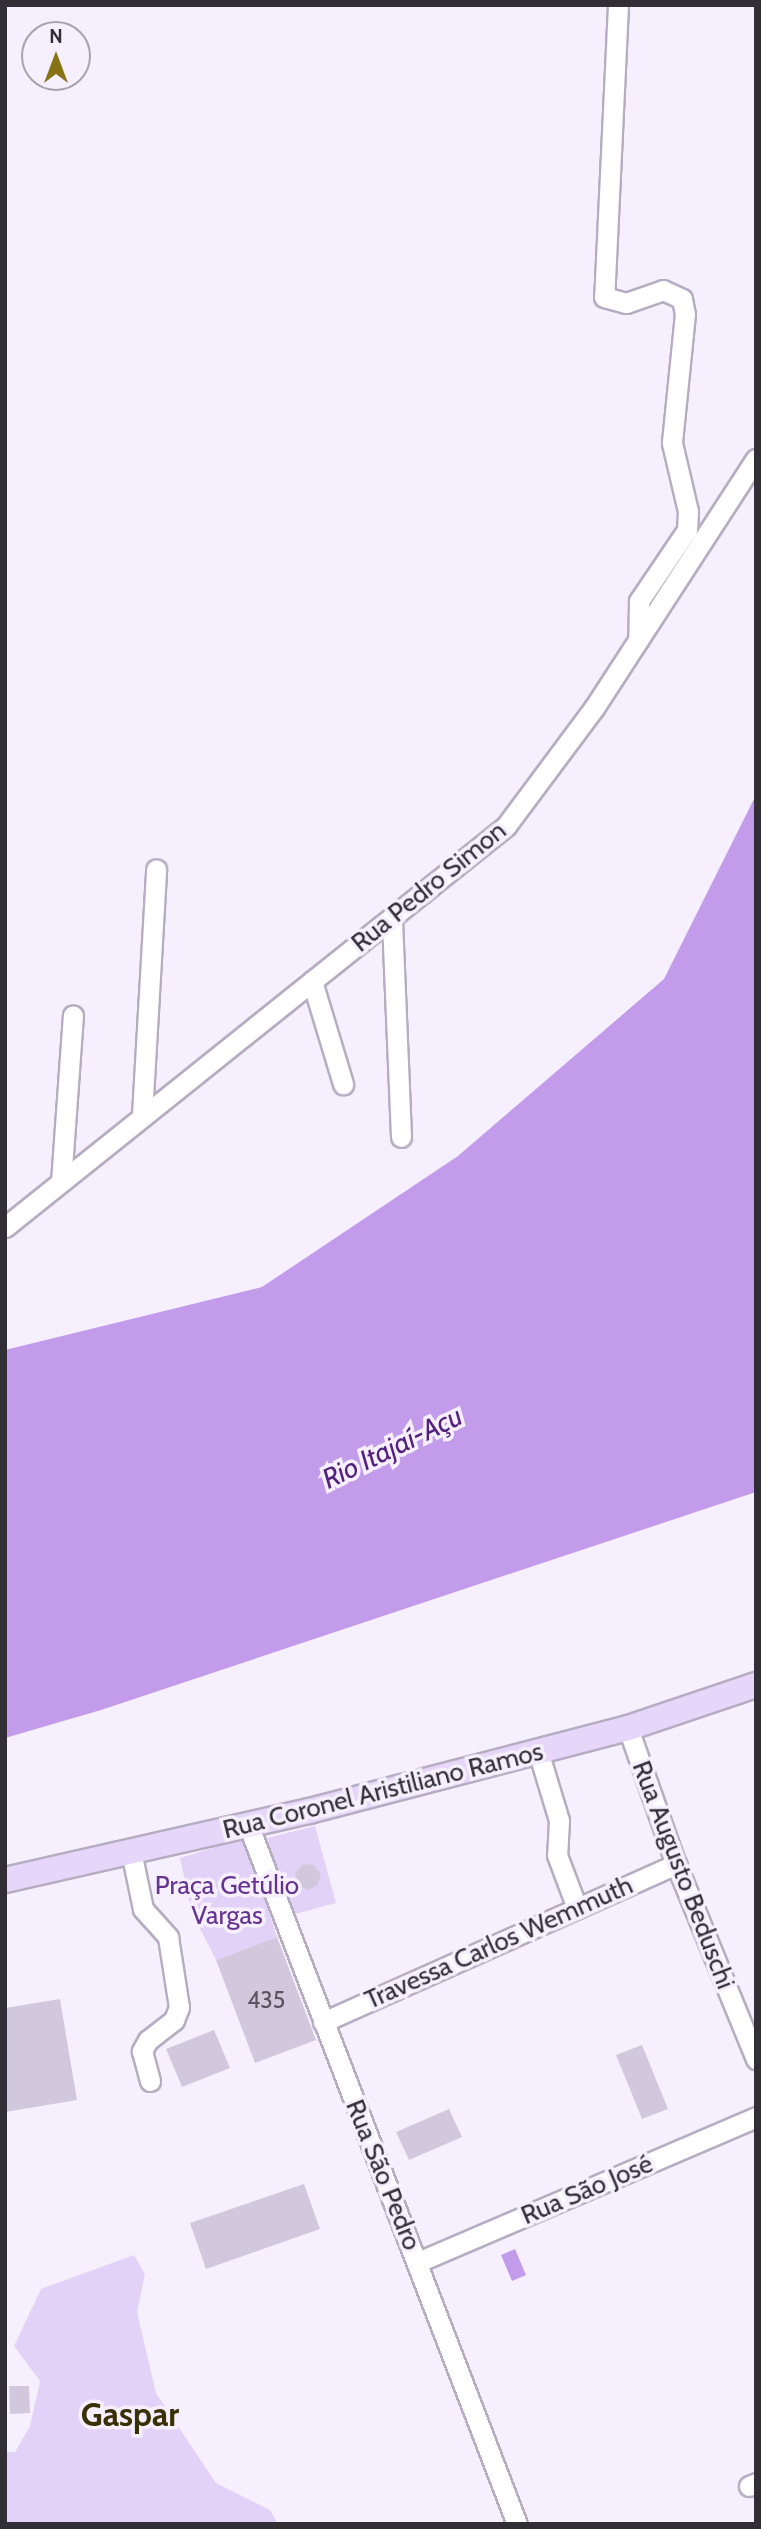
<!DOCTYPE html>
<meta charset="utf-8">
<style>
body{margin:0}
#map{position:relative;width:761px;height:2529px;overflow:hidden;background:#f6f0fe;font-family:Cabin,sans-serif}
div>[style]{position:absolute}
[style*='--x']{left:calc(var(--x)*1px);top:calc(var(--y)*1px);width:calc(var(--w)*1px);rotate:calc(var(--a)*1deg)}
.green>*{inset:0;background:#e3d2f7}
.water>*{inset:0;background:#c29beb}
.building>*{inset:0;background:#d2c8de}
.roads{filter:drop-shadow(2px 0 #b6adc2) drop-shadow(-2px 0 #b6adc2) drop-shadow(0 2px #b6adc2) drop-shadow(0 -2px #b6adc2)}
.minor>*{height:19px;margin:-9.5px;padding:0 9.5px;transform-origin:9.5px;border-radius:9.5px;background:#fff}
.major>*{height:24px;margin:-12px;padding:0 12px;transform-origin:12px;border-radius:12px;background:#e6d6f9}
span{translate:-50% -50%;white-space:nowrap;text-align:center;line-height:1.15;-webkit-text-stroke:7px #f6f0fe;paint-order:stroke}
.number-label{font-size:23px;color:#5a5460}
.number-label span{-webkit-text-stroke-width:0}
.street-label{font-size:26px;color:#322e36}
.park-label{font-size:26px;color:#663490}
.water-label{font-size:28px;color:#55217e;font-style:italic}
.district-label{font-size:33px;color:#3a3005;font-weight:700}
.frame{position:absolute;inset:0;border:7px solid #322e36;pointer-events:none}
.north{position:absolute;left:21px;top:21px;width:70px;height:70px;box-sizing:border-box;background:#f6f0fe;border:2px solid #a8a2ae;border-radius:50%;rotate:0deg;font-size:19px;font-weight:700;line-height:28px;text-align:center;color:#322e36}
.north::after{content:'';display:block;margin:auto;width:24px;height:32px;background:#877315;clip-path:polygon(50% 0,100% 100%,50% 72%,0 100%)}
</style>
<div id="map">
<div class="green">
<i style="clip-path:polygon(315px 1826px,336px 1903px,288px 1916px,267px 1838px)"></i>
<i style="clip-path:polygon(245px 1838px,277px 1937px,216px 1960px,192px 1913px,180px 1858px)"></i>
<i style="clip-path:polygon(134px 2255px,145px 2274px,137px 2312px,156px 2393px,216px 2483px,270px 2510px,278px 2524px,5px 2524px,5px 2452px,15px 2452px,30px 2426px,40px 2381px,14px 2346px,41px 2289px)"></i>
</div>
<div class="water">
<i style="clip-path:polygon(756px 795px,756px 1492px,101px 1710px,5px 1738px,5px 1350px,262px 1287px,458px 1156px,664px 979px)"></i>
<i style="clip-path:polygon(515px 2249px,526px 2275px,512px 2281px,501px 2255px)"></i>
</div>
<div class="building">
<i style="clip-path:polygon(303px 1864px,314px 1865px,321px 1874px,318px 1885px,308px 1890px,297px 1885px,295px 1873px)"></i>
<i style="clip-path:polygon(277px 1937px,316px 2040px,255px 2063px,216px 1960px)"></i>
<i style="clip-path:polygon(60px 1999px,77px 2100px,5px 2112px,5px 2008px)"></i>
<i style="clip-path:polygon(214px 2030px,230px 2068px,182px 2087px,166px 2049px)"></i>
<i style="clip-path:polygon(642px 2045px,668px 2109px,642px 2119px,616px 2055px)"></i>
<i style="clip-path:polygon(449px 2109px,462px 2137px,409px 2160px,396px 2132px)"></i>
<i style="clip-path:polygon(304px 2184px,320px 2229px,206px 2269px,190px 2223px)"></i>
<i style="clip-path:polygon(9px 2386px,29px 2386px,30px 2413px,10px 2414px)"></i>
</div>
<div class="roads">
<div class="minor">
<i style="--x:618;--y:5;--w:292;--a:92.7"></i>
<i style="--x:604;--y:297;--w:23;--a:15"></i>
<i style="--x:626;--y:303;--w:39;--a:-19"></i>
<i style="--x:663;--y:290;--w:21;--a:25"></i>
<i style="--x:682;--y:299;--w:15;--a:79"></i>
<i style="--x:685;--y:314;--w:130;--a:95.8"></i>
<i style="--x:672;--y:443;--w:70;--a:76.8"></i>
<i style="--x:688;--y:511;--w:19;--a:93"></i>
<i style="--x:687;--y:530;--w:86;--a:124.1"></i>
<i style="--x:639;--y:601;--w:39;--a:91"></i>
<i style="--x:392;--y:921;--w:216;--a:87.6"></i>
<i style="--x:312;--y:981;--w:108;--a:73.2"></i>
<i style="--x:142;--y:1115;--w:246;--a:-86.7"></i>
<i style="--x:61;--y:1182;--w:167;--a:-85.9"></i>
<i style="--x:5;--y:1227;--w:642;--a:-38.67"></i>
<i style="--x:506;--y:826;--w:147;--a:-53.3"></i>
<i style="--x:594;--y:708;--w:297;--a:-57"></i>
<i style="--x:628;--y:1728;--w:144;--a:70.6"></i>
<i style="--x:676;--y:1864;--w:211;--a:67.7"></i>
<i style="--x:538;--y:1751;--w:72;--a:73.1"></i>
<i style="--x:559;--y:1820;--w:35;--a:93"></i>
<i style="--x:557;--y:1855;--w:57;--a:69.3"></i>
<i style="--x:249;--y:1827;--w:747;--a:68.97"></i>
<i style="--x:131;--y:1851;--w:59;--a:78.3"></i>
<i style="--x:143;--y:1909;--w:38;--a:48"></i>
<i style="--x:168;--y:1937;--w:71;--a:81.1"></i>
<i style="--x:179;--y:2007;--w:14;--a:111"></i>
<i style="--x:174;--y:2020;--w:33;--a:142"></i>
<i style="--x:148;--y:2040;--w:13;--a:119"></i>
<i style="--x:142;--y:2051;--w:31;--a:75"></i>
<i style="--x:323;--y:2022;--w:387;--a:-24.1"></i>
<i style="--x:418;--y:2262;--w:368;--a:-23.2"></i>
<i style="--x:749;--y:2486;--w:8;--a:-23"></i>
</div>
<div class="major">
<i style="--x:5;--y:1880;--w:312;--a:-12.8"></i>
<i style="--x:309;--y:1811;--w:330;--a:-14.6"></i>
<i style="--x:628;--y:1728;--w:135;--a:-18.6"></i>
</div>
</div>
<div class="number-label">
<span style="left:266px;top:2000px">435</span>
</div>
<div class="street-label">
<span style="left:429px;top:887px;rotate:-39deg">Rua Pedro Simon</span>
<span style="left:383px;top:1791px;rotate:-14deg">Rua Coronel Aristiliano Ramos</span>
<span style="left:683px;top:1875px;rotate:69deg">Rua Augusto Beduschi</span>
<span style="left:499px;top:1943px;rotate:-24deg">Travessa Carlos Wemmuth</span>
<span style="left:383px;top:2175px;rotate:68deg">Rua São Pedro</span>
<span style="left:587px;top:2190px;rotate:-23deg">Rua São José</span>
</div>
<div class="park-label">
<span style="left:227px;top:1901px">Praça Getúlio<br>Vargas</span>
</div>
<div class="water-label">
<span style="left:392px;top:1447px;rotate:-26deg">Rio Itajaí-Açu</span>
</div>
<div class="district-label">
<span style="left:130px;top:2415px">Gaspar</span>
</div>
<div class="frame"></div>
<div class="north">N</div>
</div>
